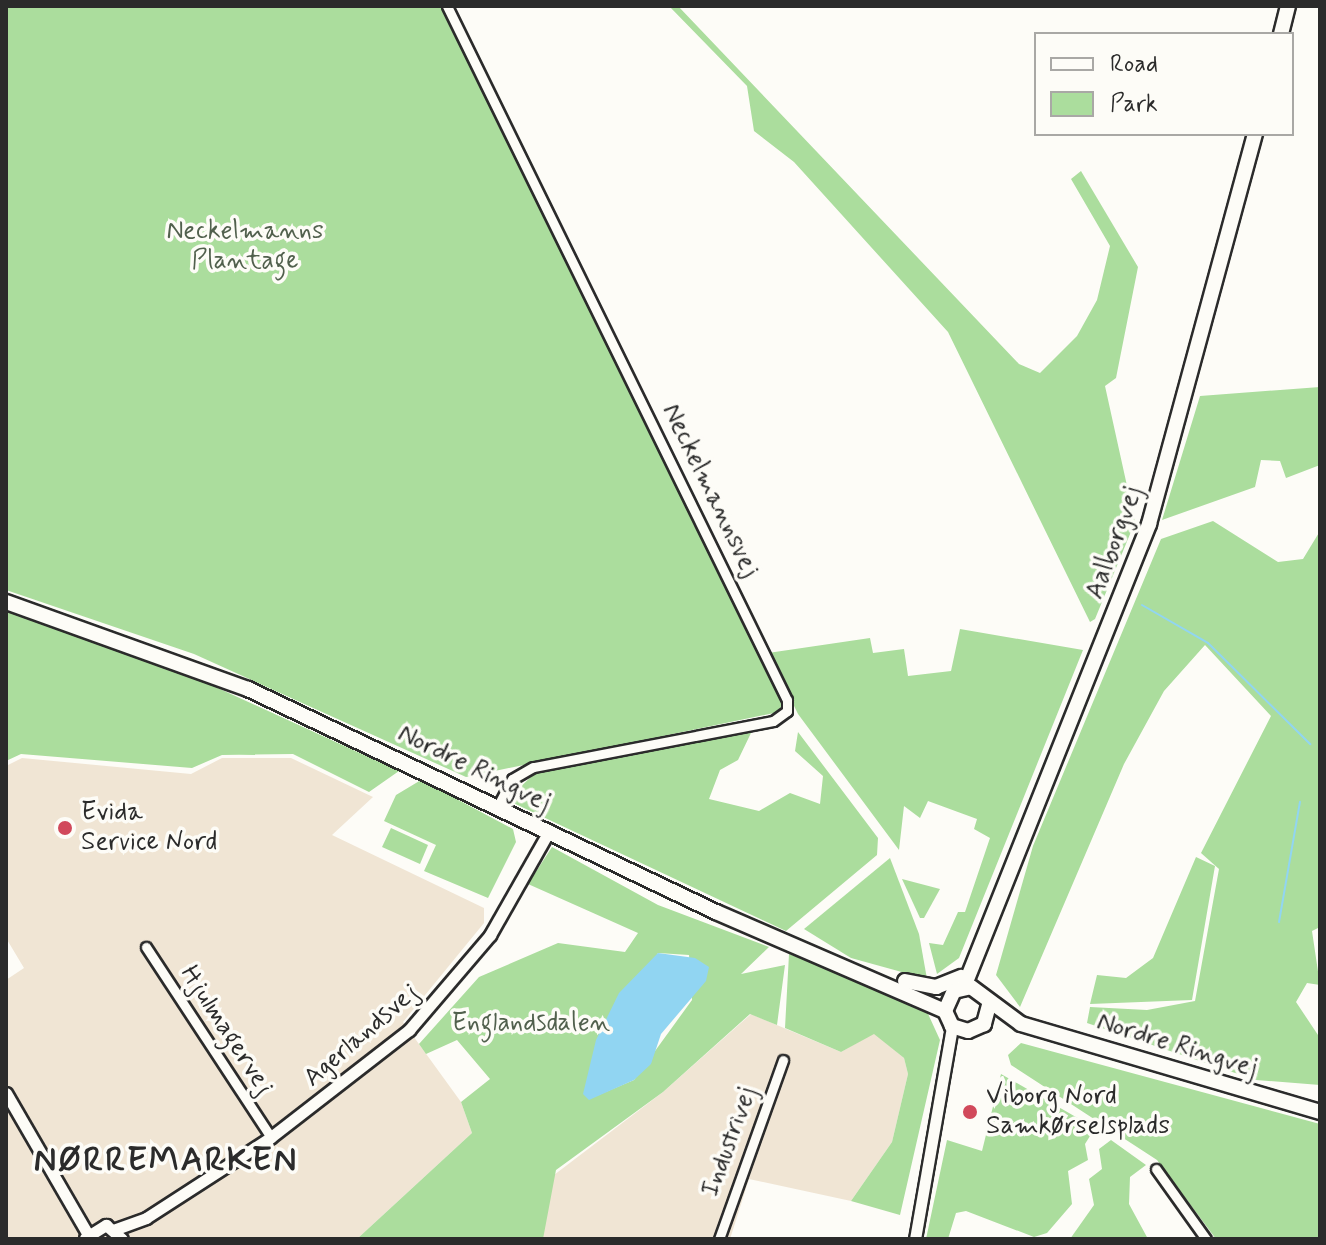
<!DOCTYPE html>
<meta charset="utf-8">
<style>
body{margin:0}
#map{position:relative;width:1326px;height:1245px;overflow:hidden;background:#fdfcf7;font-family:Mynerve,sans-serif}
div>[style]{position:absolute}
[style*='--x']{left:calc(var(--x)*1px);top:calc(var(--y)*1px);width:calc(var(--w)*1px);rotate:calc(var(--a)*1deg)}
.built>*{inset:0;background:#f0e5d4}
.green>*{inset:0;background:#abdd9d}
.water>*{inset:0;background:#91d5f2}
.stream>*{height:2px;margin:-1px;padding:0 1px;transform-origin:1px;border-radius:1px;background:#91d5f2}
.roads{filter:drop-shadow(2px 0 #2b2b2b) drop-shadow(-2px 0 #2b2b2b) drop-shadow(0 2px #2b2b2b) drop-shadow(0 -2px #2b2b2b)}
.minor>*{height:9px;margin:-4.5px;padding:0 4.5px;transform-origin:4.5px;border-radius:4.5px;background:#fdfcf7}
.tertiary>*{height:11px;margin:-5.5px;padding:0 5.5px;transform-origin:5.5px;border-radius:5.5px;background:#fdfcf7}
.primary>*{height:14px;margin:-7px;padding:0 7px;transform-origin:7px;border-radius:7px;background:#fdfcf7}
.dots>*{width:22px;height:22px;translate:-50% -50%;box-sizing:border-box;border:4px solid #fdfcf7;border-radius:50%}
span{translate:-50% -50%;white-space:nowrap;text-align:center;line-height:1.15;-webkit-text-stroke:7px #fdfcf7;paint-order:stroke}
.park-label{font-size:26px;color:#51604d}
.street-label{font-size:26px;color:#2b2b2b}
.poi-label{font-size:26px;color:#2b2b2b}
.left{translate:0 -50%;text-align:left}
.district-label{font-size:34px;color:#2b2b2b;font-weight:700;letter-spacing:2px}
.frame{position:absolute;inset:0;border:8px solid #2b2b2b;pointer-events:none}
.legend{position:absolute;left:1034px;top:32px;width:260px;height:104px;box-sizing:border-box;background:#fdfcf7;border:2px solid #a9a8a5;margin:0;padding:10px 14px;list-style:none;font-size:24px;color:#2b2b2b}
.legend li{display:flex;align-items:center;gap:16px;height:40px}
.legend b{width:40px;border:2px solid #a9a8a5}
</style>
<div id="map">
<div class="built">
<i style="clip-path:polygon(22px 758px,191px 774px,222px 758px,291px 758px,373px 797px,332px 835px,484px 908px,484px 923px,403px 1022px,461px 1102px,472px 1133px,357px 1239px,6px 1239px,6px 980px,24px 968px,6px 938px,6px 766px)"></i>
<i style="clip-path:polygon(751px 1014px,841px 1052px,874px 1033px,904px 1058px,908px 1074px,892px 1142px,851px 1201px,749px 1179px,730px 1239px,470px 1239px,663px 1092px)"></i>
</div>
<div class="green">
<i style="clip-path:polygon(6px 6px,450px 6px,783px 701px,779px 712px,466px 777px,194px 654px,6px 590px)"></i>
<i style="clip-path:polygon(669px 6px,678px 6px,1019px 364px,1040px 373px,1077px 336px,1097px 300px,1110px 246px,1071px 179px,1081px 171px,1138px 267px,1116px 378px,1105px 386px,1135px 522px,1095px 619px,1090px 622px,948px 332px,794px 162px,754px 131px,747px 86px)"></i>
<i style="clip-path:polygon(1320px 387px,1320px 465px,1286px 478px,1280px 461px,1261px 460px,1255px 487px,1162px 520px,1200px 396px)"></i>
<i style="clip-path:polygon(1213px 521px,1278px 562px,1303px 559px,1320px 531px,1320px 927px,1312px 931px,1320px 985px,1307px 983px,1296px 1002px,1320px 1038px,1320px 1085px,1256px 1080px,1087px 1023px,1090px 1007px,1147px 1010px,1195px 1001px,1219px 869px,1201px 853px,1271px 716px,1205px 645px,1164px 691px,1124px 764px,1020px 1007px,996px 975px,1033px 846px,1161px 539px)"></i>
<i style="clip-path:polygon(6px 611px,172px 667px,399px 771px,369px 792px,293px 754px,222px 755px,192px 768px,21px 754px,6px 761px)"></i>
<i style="clip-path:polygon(960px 629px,1083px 650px,959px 958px,937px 974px,929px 943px,943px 945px,958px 912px,965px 912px,990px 838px,974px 829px,977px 819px,928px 801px,920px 818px,904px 806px,899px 850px,798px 714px,768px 653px,870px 638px,873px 653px,904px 649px,908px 676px,951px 671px)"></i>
<i style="clip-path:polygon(736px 729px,751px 733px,738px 760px,720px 770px,709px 799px,759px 811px,790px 793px,820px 804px,823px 776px,795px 751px,798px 732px,878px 838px,877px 855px,786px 931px,507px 800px,537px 771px)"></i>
<i style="clip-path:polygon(421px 780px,513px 829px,516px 842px,488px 898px,424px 871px,436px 845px,384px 821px,396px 795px)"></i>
<i style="clip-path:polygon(391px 828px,428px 845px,420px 864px,382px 847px)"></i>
<i style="clip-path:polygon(evenodd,552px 847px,658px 905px,769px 947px,741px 974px,785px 965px,777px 1025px,750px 1014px,663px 1092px,556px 1170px,543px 1239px,357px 1239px,472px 1133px,461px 1102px,490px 1079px,457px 1040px,426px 1054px,419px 1044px,479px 977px,558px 943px,625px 952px,638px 933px,528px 884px,552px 847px,658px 953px,689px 955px,692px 1000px,634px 1080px,589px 1099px,658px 953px)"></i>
<i style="clip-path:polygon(1196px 857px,1215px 866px,1192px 1000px,1090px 1004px,1097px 975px,1126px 978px,1153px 958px)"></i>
<i style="clip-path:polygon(890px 858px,919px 934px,927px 979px,851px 958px,804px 929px)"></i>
<i style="clip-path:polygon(902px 879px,940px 889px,924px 918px,920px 918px)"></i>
<i style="clip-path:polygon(789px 954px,924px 1005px,940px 1040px,900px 1215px,851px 1201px,892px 1142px,908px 1074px,904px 1058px,874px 1034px,841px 1052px,785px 1028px)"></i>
<i style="clip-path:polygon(1021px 1043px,1320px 1124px,1320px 1239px,1216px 1239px,1157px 1160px,1011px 1065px,1008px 1055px)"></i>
<i style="clip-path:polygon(1001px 1074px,1095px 1128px,1085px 1144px,1088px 1160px,1068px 1171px,1072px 1204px,1047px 1233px,1034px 1237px,966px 1211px,956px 1213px,948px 1239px,926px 1239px,947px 1140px,982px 1151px)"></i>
<i style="clip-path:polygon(1111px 1140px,1146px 1165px,1130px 1177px,1129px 1204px,1148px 1239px,1070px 1239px,1094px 1205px,1089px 1179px,1102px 1169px,1099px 1149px)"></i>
</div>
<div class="water">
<i style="clip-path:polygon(658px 953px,695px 958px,709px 967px,706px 981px,661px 1034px,651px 1064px,634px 1080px,589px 1100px,583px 1094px,596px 1040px,619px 993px)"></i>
</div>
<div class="stream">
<i style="--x:1142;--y:605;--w:76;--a:29.9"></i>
<i style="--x:1208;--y:643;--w:144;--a:44.7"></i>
<i style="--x:1279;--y:922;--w:122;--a:-80.1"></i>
</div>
<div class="roads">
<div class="minor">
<i style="--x:447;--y:6;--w:773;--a:63.9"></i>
<i style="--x:787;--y:700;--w:11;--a:90"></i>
<i style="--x:787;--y:711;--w:17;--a:144"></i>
<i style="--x:773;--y:721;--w:244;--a:169.1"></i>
<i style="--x:533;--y:767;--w:24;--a:150"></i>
<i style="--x:512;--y:779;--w:32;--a:118"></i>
<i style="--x:146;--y:947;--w:227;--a:56.7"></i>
<i style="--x:1156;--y:1169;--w:86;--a:54.5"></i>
<i style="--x:719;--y:1239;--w:190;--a:-70.3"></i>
</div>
<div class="tertiary">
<i style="--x:6;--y:1093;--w:162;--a:59.9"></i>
<i style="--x:116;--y:1229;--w:32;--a:-20"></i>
<i style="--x:146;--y:1218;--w:149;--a:-32.9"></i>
<i style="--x:271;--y:1137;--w:175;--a:-37.8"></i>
<i style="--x:409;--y:1030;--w:125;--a:-49.5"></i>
<i style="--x:490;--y:935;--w:120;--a:-60.4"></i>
<i style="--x:85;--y:1238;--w:25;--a:-32"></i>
<i style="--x:106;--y:1225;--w:21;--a:41"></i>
<i style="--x:915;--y:1239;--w:216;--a:-80.1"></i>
</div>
<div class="primary">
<i style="--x:1281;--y:34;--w:29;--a:-76"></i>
<i style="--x:6;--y:602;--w:257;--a:19.8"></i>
<i style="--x:248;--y:689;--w:518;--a:25.48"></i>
<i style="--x:716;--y:912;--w:249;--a:23.4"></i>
<i style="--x:905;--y:981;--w:32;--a:11"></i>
<i style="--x:936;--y:987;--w:27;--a:-22"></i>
<i style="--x:964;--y:987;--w:499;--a:-68.2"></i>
<i style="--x:1149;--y:524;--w:404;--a:-74.8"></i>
<i style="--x:989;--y:1005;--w:20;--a:105"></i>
<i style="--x:984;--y:1024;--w:17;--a:156"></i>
<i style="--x:968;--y:1031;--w:17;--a:-163"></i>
<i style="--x:952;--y:1026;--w:17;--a:-115"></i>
<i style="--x:945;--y:1011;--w:22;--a:-66"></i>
<i style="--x:954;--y:991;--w:17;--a:-13"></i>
<i style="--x:971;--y:987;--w:62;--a:36.5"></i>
<i style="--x:1021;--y:1024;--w:312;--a:16.4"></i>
</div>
</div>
<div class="dots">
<i style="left:65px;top:828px;background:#d1495b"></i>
<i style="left:970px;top:1112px;background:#d1495b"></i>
</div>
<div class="park-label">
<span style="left:245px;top:247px">Neckelmanns<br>Plantage</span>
<span style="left:531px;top:1024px">Englandsdalen</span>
</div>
<div class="street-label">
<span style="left:710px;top:491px;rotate:64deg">Neckelmannsvej</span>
<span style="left:1115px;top:543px;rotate:-70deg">Aalborgvej</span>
<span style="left:474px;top:769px;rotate:26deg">Nordre Ringvej</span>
<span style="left:226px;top:1031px;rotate:57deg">Hjulmagervej</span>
<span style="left:362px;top:1036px;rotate:-41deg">Agerlandsvej</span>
<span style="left:1177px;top:1046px;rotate:17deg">Nordre Ringvej</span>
<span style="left:730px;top:1142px;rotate:-70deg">Industrivej</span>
</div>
<div class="poi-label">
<span class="left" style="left:81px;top:828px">Evida<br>Service Nord</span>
<span class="left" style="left:986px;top:1112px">Viborg Nord<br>Samkørselsplads</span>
</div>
<div class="district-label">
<span style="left:166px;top:1161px">NØRREMARKEN</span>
</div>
<div class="frame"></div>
<ul class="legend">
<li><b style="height:10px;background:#fdfcf7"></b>Road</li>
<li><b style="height:22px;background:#abdd9d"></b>Park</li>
</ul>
</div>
